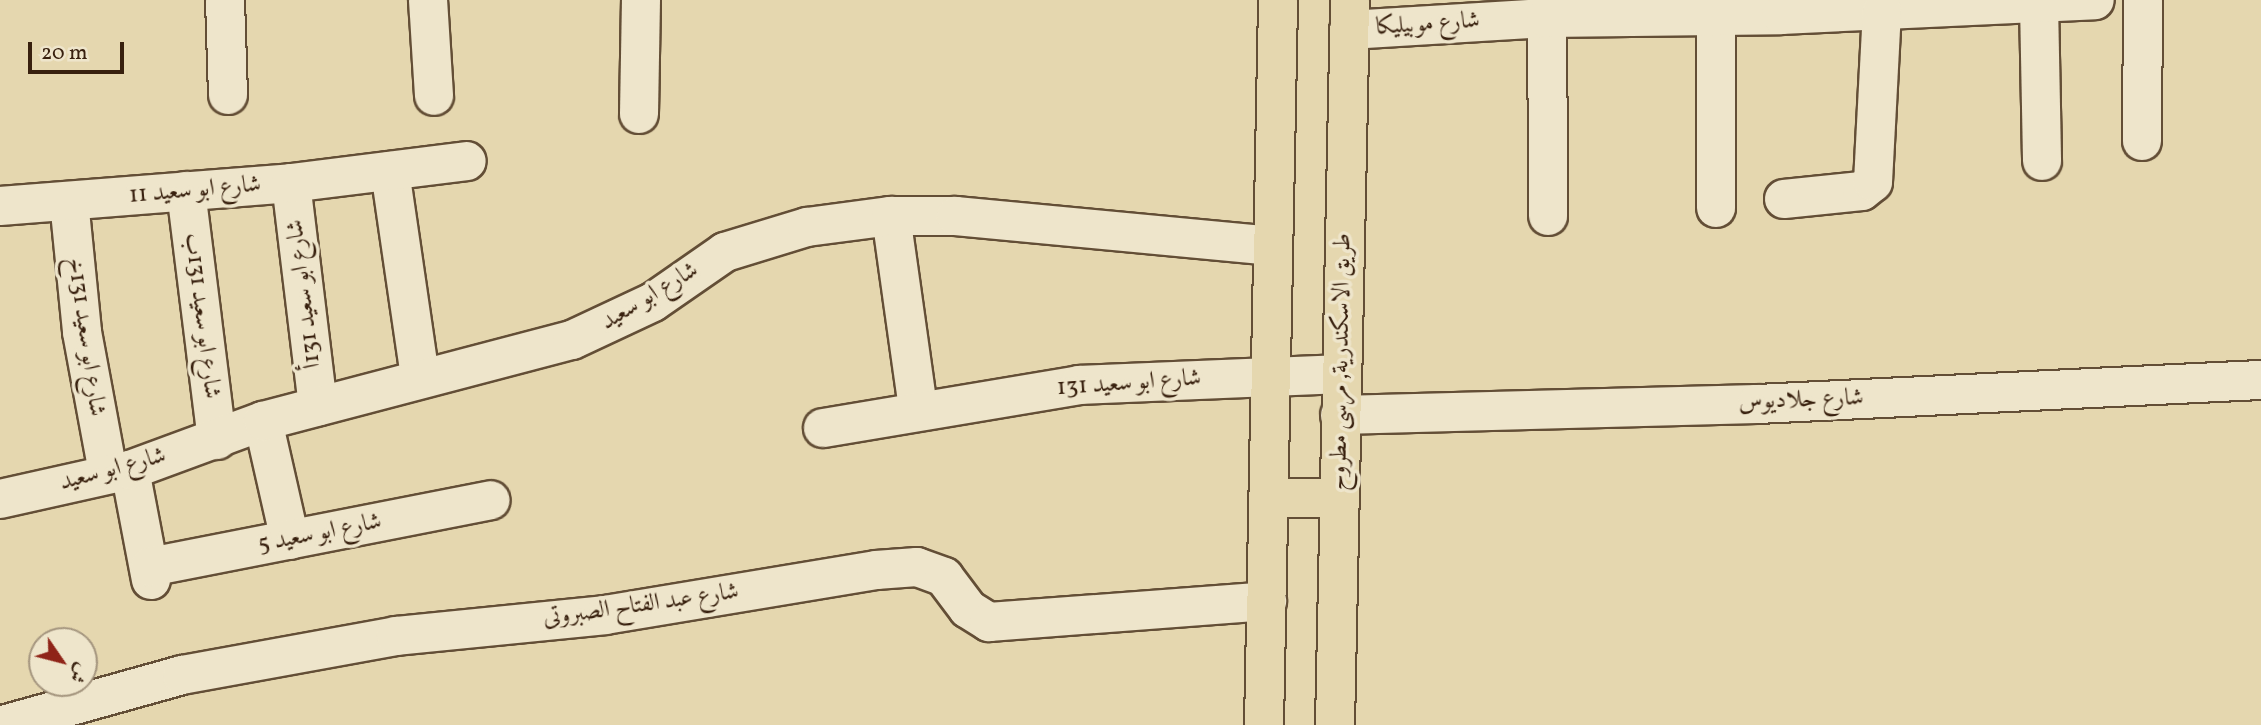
<!DOCTYPE html>
<meta charset="utf-8">
<style>
body{margin:0}
#map{position:relative;width:2261px;height:725px;overflow:hidden;background:#e5d7af;font-family:Vollkorn,Amiri,serif}
div>[style]{position:absolute}
[style*='--x']{left:calc(var(--x)*1px);top:calc(var(--y)*1px);width:calc(var(--w)*1px);rotate:calc(var(--a)*1deg)}
.roads{filter:drop-shadow(2px 0 #634e36) drop-shadow(-2px 0 #634e36) drop-shadow(0 2px #634e36) drop-shadow(0 -2px #634e36)}
.minor>*{height:38px;margin:-19px;padding:0 19px;transform-origin:19px;border-radius:19px;background:#eee5cb}
.major>*{height:38px;margin:-19px;padding:0 19px;transform-origin:19px;border-radius:19px;background:#e5d7af}
span{translate:-50% -50%;white-space:nowrap;text-align:center;line-height:1.15;-webkit-text-stroke:7px #eee5cb;paint-order:stroke}
.street-label{font-size:24px;color:#38200e}
.north{position:absolute;left:28px;top:627px;width:70px;height:70px;box-sizing:border-box;background:#eee5cb;border:2px solid #a5967f;border-radius:50%;rotate:125deg;font-size:19px;font-weight:700;line-height:28px;text-align:center;color:#38200e}
.north::after{content:'';display:block;margin:auto;width:24px;height:32px;background:#8f2418;clip-path:polygon(50% 0,100% 100%,50% 72%,0 100%)}
.scale{position:absolute;left:28px;top:42px;width:96px;height:32px;box-sizing:border-box;border:4px solid #38200e;border-top:0;padding-left:9px;font-size:21px;line-height:24px;white-space:nowrap;color:#38200e;-webkit-text-stroke:5px #eee5cb;paint-order:stroke}
</style>
<div id="map">
<div class="roads">
<div class="minor">
<i style="--x:225;--y:0;--w:95;--a:88.2"></i>
<i style="--x:428;--y:0;--w:96;--a:86.4"></i>
<i style="--x:1547;--y:0;--w:216;--a:89.7"></i>
<i style="--x:2039;--y:3;--w:158;--a:88.9"></i>
<i style="--x:1716;--y:16;--w:192;--a:90"></i>
<i style="--x:1349;--y:30;--w:197;--a:-3.5"></i>
<i style="--x:1546;--y:18;--w:235;--a:-0.7"></i>
<i style="--x:1781;--y:15;--w:314;--a:-2.7"></i>
<i style="--x:639;--y:114;--w:114;--a:-89"></i>
<i style="--x:2142;--y:141;--w:141;--a:-89.6"></i>
<i style="--x:390;--y:171;--w:208;--a:81.7"></i>
<i style="--x:291;--y:183;--w:225;--a:83.1"></i>
<i style="--x:186;--y:191;--w:251;--a:82.9"></i>
<i style="--x:1784;--y:199;--w:78;--a:-5.9"></i>
<i style="--x:1862;--y:191;--w:14;--a:-39"></i>
<i style="--x:1873;--y:182;--w:172;--a:-87"></i>
<i style="--x:69;--y:201;--w:132;--a:84.3"></i>
<i style="--x:82;--y:332;--w:142;--a:79.5"></i>
<i style="--x:0;--y:206;--w:292;--a:-4.5"></i>
<i style="--x:291;--y:183;--w:177;--a:-7.1"></i>
<i style="--x:891;--y:216;--w:195;--a:82"></i>
<i style="--x:1340;--y:415;--w:417;--a:-1.5"></i>
<i style="--x:1757;--y:404;--w:505;--a:-2.73"></i>
<i style="--x:263;--y:421;--w:122;--a:77.2"></i>
<i style="--x:823;--y:428;--w:260;--a:-9.5"></i>
<i style="--x:1079;--y:385;--w:263;--a:-2.4"></i>
<i style="--x:130;--y:470;--w:112;--a:79.2"></i>
<i style="--x:0;--y:499;--w:133;--a:-12.6"></i>
<i style="--x:130;--y:470;--w:142;--a:-20.2"></i>
<i style="--x:263;--y:421;--w:319;--a:-14.7"></i>
<i style="--x:572;--y:340;--w:89;--a:-25.1"></i>
<i style="--x:653;--y:302;--w:88;--a:-34.8"></i>
<i style="--x:725;--y:252;--w:86;--a:-17"></i>
<i style="--x:807;--y:227;--w:85;--a:-7.5"></i>
<i style="--x:891;--y:216;--w:65;--a:0"></i>
<i style="--x:956;--y:216;--w:318;--a:5.4"></i>
<i style="--x:150;--y:567;--w:347;--a:-11.1"></i>
<i style="--x:3;--y:725;--w:186;--a:-15.6"></i>
<i style="--x:182;--y:675;--w:218;--a:-10.3"></i>
<i style="--x:396;--y:636;--w:210;--a:-5.7"></i>
<i style="--x:605;--y:615;--w:275;--a:-9.4"></i>
<i style="--x:876;--y:570;--w:41;--a:-4.2"></i>
<i style="--x:917;--y:567;--w:29;--a:20"></i>
<i style="--x:944;--y:577;--w:40;--a:53"></i>
<i style="--x:968;--y:609;--w:25;--a:32"></i>
<i style="--x:989;--y:622;--w:279;--a:-4.3"></i>
</div>
<div class="major">
<i style="--x:1268;--y:498;--w:71;--a:0"></i>
<i style="--x:1264;--y:725;--w:725;--a:-88.89"></i>
<i style="--x:1335;--y:725;--w:725;--a:-88.81"></i>
</div>
</div>
<div class="street-label">
<span style="left:1428px;top:25px;rotate:-4deg">شارع موبيليكا</span>
<span style="left:195px;top:191px;rotate:-5deg">شارع ابو سعيد 11</span>
<span style="left:305px;top:294px;rotate:-97deg">شارع ابو سعيد 131أ</span>
<span style="left:650px;top:297px;rotate:-31deg">شارع ابو سعيد</span>
<span style="left:201px;top:316px;rotate:83deg">شارع ابو سعيد 131ب</span>
<span style="left:85px;top:337px;rotate:82deg">شارع ابو سعيد 131خ</span>
<span style="left:1342px;top:362px;rotate:-89deg">طريق الاسكندرية, مرسى مطروح</span>
<span style="left:1129px;top:384px;rotate:-4deg">شارع ابو سعيد 131</span>
<span style="left:1801px;top:401px;rotate:-2deg">شارع جلاديوس</span>
<span style="left:113px;top:470px;rotate:-15deg">شارع ابو سعيد</span>
<span style="left:320px;top:534px;rotate:-11deg">شارع ابو سعيد 5</span>
<span style="left:641px;top:606px;rotate:-8deg">شارع عبد الفتاح الصبروتى</span>
</div>
<div class="north">ش</div>
<div class="scale">20 m</div>
</div>
